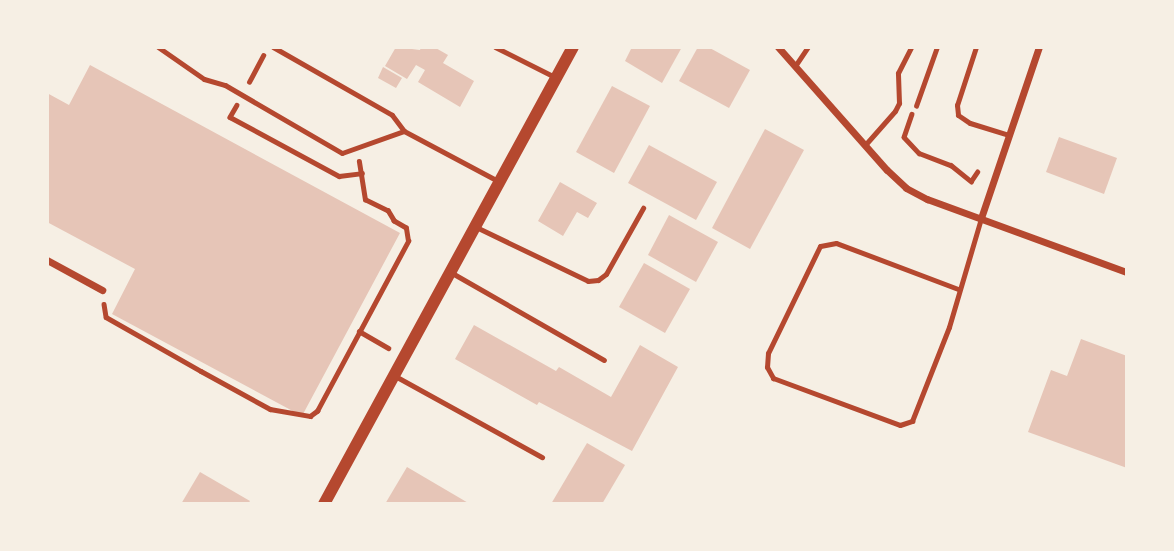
<!DOCTYPE html>
<style>
body{margin:0}
#map{position:relative;width:1174px;height:551px;overflow:hidden;background:#f6efe4;font-family:"Archivo Narrow",sans-serif}
div>[style]{position:absolute}
[style*='--x']{left:calc(var(--x)*1px);top:calc(var(--y)*1px);width:calc(var(--w)*1px);rotate:calc(var(--a)*1deg)}
.building>*{inset:0;background:#e6c5b7}
.path>*{height:4.5px;margin:-2.25px;padding:0 2.25px;transform-origin:2.25px;border-radius:2.25px;background:#b5482f}
.service>*{height:5px;margin:-2.5px;padding:0 2.5px;transform-origin:2.5px;border-radius:2.5px;background:#b5482f}
.minor>*{height:7px;margin:-3.5px;padding:0 3.5px;transform-origin:3.5px;border-radius:3.5px;background:#b5482f}
.tertiary>*{height:12px;margin:-6px;padding:0 6px;transform-origin:6px;border-radius:6px;background:#b5482f}
span{translate:-50% -50%;white-space:nowrap;text-align:center;line-height:1.15;-webkit-text-stroke:5px #f6efe4;paint-order:stroke}
.frame{position:absolute;inset:0;border:49px solid #f6efe4;pointer-events:none}
</style>
<div id="map">
<div class="building">
<i style="clip-path:polygon(396px 47px,420px 50px,421px 47px,434px 47px,448px 55px,443px 63px,474px 81px,460px 107px,418px 82px,425px 70px,416px 65px,407px 79px,385px 66px)"></i>
<i style="clip-path:polygon(632px 47px,682px 47px,662px 83px,625px 61px)"></i>
<i style="clip-path:polygon(698px 47px,708px 47px,750px 70px,729px 108px,679px 81px)"></i>
<i style="clip-path:polygon(90px 65px,400px 233px,302px 416px,112px 314px,135px 269px,47px 222px,47px 93px,69px 105px)"></i>
<i style="clip-path:polygon(383px 67px,402px 78px,396px 88px,378px 78px)"></i>
<i style="clip-path:polygon(612px 86px,650px 106px,614px 173px,576px 152px)"></i>
<i style="clip-path:polygon(765px 129px,804px 150px,750px 249px,712px 228px)"></i>
<i style="clip-path:polygon(1059px 137px,1117px 158px,1104px 194px,1046px 172px)"></i>
<i style="clip-path:polygon(649px 145px,717px 182px,696px 220px,628px 183px)"></i>
<i style="clip-path:polygon(560px 182px,597px 203px,588px 218px,577px 212px,563px 236px,538px 221px)"></i>
<i style="clip-path:polygon(669px 215px,718px 242px,696px 282px,648px 255px)"></i>
<i style="clip-path:polygon(644px 263px,690px 289px,665px 333px,619px 307px)"></i>
<i style="clip-path:polygon(474px 325px,556px 371px,559px 367px,611px 397px,640px 345px,678px 367px,632px 451px,539px 402px,537px 405px,455px 359px)"></i>
<i style="clip-path:polygon(1081px 339px,1127px 356px,1127px 468px,1028px 432px,1051px 370px,1067px 376px)"></i>
<i style="clip-path:polygon(587px 443px,625px 465px,602px 504px,551px 504px)"></i>
<i style="clip-path:polygon(407px 467px,470px 504px,385px 504px)"></i>
<i style="clip-path:polygon(200px 472px,250px 501px,248px 504px,181px 504px)"></i>
</div>
<div class="path">
<i style="--x:249;--y:82;--w:30;--a:-62"></i>
<i style="--x:237;--y:105;--w:14;--a:120"></i>
<i style="--x:230;--y:117;--w:124;--a:28.4"></i>
<i style="--x:339;--y:176;--w:23;--a:-7"></i>
<i style="--x:916;--y:106;--w:63;--a:-70.4"></i>
<i style="--x:912;--y:114;--w:24;--a:109"></i>
<i style="--x:904;--y:137;--w:22;--a:47"></i>
<i style="--x:919;--y:153;--w:34;--a:21"></i>
<i style="--x:951;--y:165;--w:26;--a:39"></i>
<i style="--x:971;--y:181;--w:11;--a:-56"></i>
<i style="--x:104;--y:304;--w:13;--a:81"></i>
<i style="--x:106;--y:317;--w:109;--a:29.6"></i>
<i style="--x:201;--y:371;--w:79;--a:28.8"></i>
<i style="--x:270;--y:409;--w:41;--a:9.9"></i>
<i style="--x:310;--y:416;--w:9;--a:-36"></i>
<i style="--x:317;--y:411;--w:193;--a:-61.8"></i>
<i style="--x:408;--y:241;--w:13;--a:-99"></i>
<i style="--x:406;--y:228;--w:14;--a:-150"></i>
<i style="--x:394;--y:221;--w:12;--a:-121"></i>
<i style="--x:388;--y:211;--w:25;--a:-154"></i>
<i style="--x:365;--y:200;--w:39;--a:-99"></i>
<i style="--x:359;--y:331;--w:34;--a:30"></i>
</div>
<div class="service">
<i style="--x:158;--y:47;--w:56;--a:34.8"></i>
<i style="--x:204;--y:79;--w:22;--a:16"></i>
<i style="--x:225;--y:85;--w:135;--a:30.2"></i>
<i style="--x:342;--y:153;--w:66;--a:-19.5"></i>
<i style="--x:273;--y:47;--w:137;--a:29.7"></i>
<i style="--x:392;--y:115;--w:20;--a:53"></i>
<i style="--x:404;--y:131;--w:109;--a:28"></i>
<i style="--x:495;--y:47;--w:69;--a:26.6"></i>
<i style="--x:976;--y:47;--w:61;--a:108.1"></i>
<i style="--x:957;--y:105;--w:10;--a:84"></i>
<i style="--x:958;--y:115;--w:14;--a:34"></i>
<i style="--x:970;--y:123;--w:41;--a:17.1"></i>
<i style="--x:795;--y:66;--w:23;--a:-56"></i>
<i style="--x:865;--y:145;--w:45;--a:-48.6"></i>
<i style="--x:895;--y:111;--w:9;--a:-63"></i>
<i style="--x:899;--y:103;--w:30;--a:-92"></i>
<i style="--x:898;--y:73;--w:29;--a:-63"></i>
<i style="--x:476;--y:227;--w:124;--a:25.7"></i>
<i style="--x:588;--y:281;--w:10;--a:-6"></i>
<i style="--x:598;--y:280;--w:10;--a:-37"></i>
<i style="--x:606;--y:274;--w:76;--a:-60.7"></i>
<i style="--x:452;--y:273;--w:175;--a:29.8"></i>
<i style="--x:958;--y:289;--w:130;--a:-159.3"></i>
<i style="--x:836;--y:243;--w:16;--a:169"></i>
<i style="--x:820;--y:246;--w:119;--a:115.9"></i>
<i style="--x:768;--y:353;--w:14;--a:94"></i>
<i style="--x:767;--y:367;--w:13;--a:61"></i>
<i style="--x:773;--y:378;--w:135;--a:20.3"></i>
<i style="--x:900;--y:425;--w:13;--a:-18"></i>
<i style="--x:912;--y:421;--w:101;--a:-68.5"></i>
<i style="--x:949;--y:327;--w:114;--a:-73.6"></i>
<i style="--x:395;--y:376;--w:168;--a:28.9"></i>
</div>
<div class="minor">
<i style="--x:778;--y:47;--w:164;--a:48.5"></i>
<i style="--x:887;--y:170;--w:26;--a:43"></i>
<i style="--x:906;--y:188;--w:24;--a:28"></i>
<i style="--x:927;--y:199;--w:213;--a:20.1"></i>
<i style="--x:981;--y:218;--w:181;--a:-71.3"></i>
<i style="--x:47;--y:260;--w:63;--a:28.6"></i>
</div>
<div class="tertiary">
<i style="--x:324;--y:504;--w:520;--a:-61.42"></i>
</div>
<div class="frame"></div>
</div>
